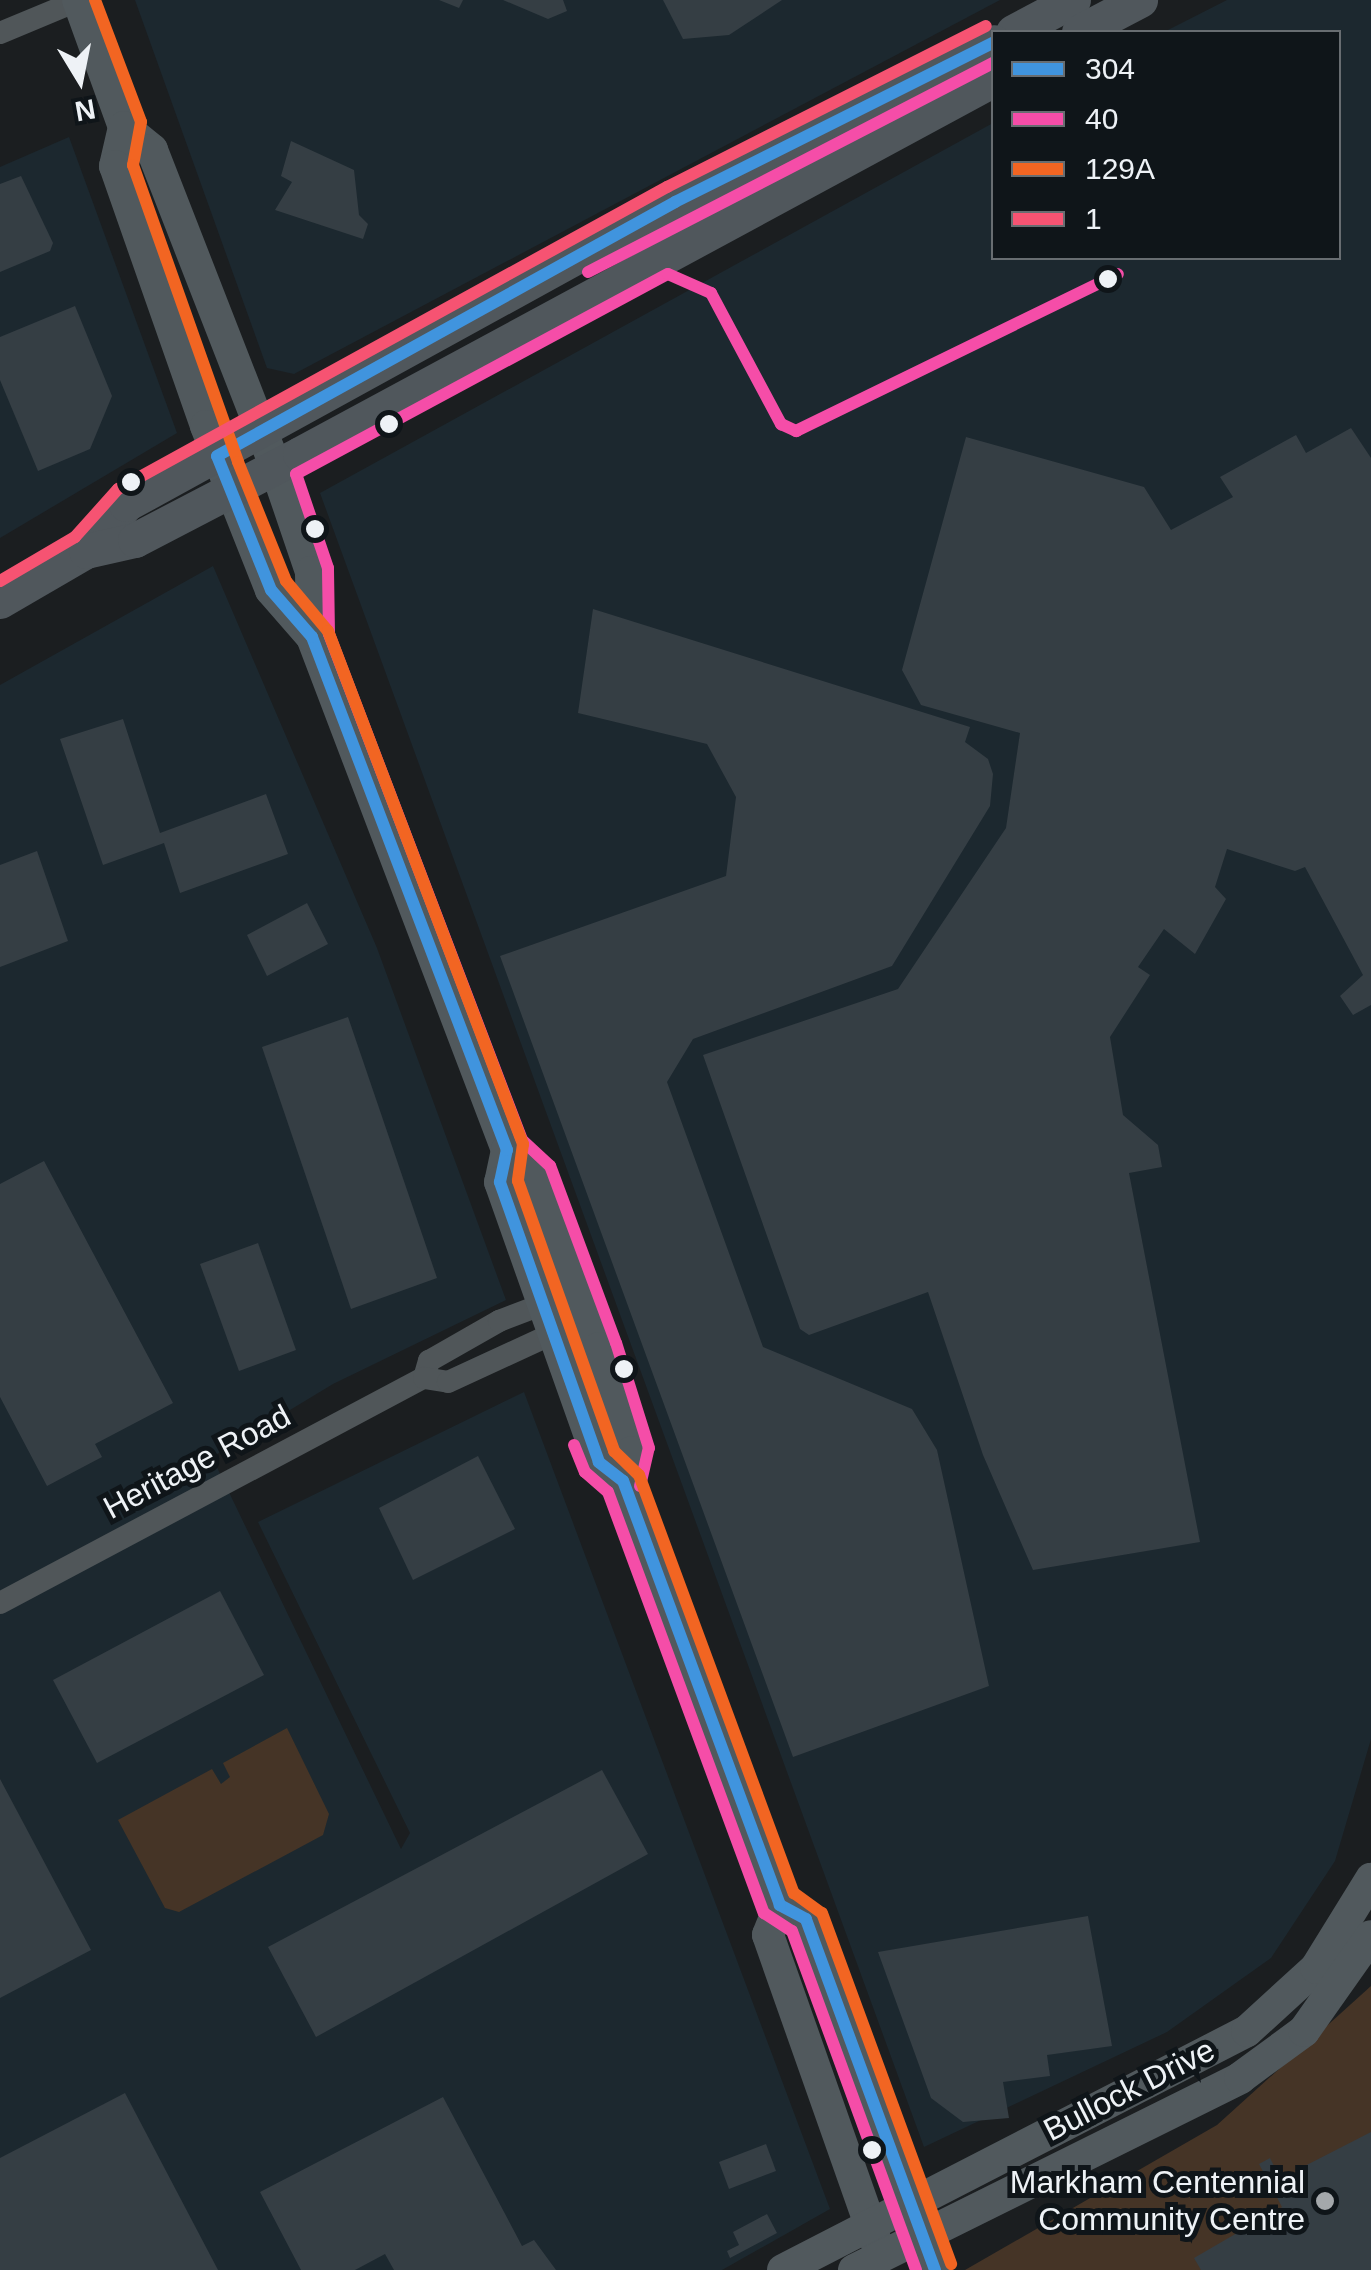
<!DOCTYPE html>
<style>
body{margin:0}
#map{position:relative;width:1371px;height:2270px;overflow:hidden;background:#1b1e20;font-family:Arial,sans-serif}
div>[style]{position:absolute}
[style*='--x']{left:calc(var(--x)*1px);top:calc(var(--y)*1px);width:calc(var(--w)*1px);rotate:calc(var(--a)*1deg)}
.built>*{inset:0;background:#1c282f}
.green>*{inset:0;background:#453426}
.building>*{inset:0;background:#353e44}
.street>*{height:22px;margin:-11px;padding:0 11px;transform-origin:11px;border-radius:11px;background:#505659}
.secondary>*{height:32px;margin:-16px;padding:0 16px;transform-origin:16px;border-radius:16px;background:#51595d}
.primary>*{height:35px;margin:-17.5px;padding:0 17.5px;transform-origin:17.5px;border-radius:17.5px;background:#50575c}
.bus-1>*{height:12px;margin:-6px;padding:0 6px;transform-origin:6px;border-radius:6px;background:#4094de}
.bus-2>*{height:12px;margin:-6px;padding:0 6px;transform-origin:6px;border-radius:6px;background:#f54da8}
.bus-3>*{height:12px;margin:-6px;padding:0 6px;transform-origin:6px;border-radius:6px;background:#f26522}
.bus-4>*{height:12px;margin:-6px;padding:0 6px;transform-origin:6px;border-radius:6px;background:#f65372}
.dots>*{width:28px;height:28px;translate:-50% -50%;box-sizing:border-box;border:5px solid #0f1519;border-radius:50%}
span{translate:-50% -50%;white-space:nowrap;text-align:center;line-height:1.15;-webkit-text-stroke:10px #0f1519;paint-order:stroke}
.street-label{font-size:32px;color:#eef2f6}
.poi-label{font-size:32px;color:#eef2f6}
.right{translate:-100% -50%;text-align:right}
.legend{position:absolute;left:991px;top:30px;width:350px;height:230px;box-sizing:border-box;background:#0f1519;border:2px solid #686d71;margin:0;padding:12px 18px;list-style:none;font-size:30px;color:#eef2f6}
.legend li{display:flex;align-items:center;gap:20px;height:50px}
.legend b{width:50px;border:2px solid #686d71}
.north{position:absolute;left:30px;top:30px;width:100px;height:100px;-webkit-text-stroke:8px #0f1519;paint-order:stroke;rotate:170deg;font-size:28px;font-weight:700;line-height:40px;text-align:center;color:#eef2f6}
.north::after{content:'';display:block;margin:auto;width:35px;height:45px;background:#eef2f6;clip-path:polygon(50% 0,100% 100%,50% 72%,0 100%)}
</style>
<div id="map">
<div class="built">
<i style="clip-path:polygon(135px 0,1000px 0,294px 374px,267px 368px)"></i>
<i style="clip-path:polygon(1227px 0,1371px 0,1371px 1739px,1335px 1861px,1271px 1958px,1167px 2032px,924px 2147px,320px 493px,993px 123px,994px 258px,1338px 258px,1338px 32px,1164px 32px)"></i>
<i style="clip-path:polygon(69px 137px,177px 433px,0 538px,0 167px)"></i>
<i style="clip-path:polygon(213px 566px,377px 948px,506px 1300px,333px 1384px,212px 1457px,401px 1849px,410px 1833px,258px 1522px,524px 1392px,830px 2209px,722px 2270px,0 2270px,0 685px)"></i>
</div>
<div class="green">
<i style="clip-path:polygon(287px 1728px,329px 1814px,323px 1835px,179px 1912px,165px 1908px,118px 1820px,212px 1769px,221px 1784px,230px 1777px,223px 1763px)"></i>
<i style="clip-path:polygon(1371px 1986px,1371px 2270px,965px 2270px,1217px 2125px)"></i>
</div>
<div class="building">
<i style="clip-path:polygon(439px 0,463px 0,459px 8px)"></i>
<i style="clip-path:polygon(503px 0,563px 0,567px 11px,548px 19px)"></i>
<i style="clip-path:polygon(663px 0,782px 0,729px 35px,683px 39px)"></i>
<i style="clip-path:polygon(291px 141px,354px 170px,359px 215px,368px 224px,363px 239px,275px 210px,292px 182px,281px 176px)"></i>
<i style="clip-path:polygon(21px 176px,53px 243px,50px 251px,0 272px,0 184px)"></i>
<i style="clip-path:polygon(75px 306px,112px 396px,90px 449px,38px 471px,0 380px,0 337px)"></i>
<i style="clip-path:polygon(1351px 428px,1371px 458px,1371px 1005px,1353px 1015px,1340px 996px,1363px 975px,1305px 867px,1295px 871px,1227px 849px,1215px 887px,1226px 899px,1195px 954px,1164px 929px,1138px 967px,1150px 975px,1110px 1037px,1123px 1115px,1158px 1145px,1162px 1167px,1129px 1173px,1200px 1542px,1033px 1570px,983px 1455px,928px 1292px,809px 1335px,800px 1329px,703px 1055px,898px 989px,1006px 828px,1020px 733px,921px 705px,902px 670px,966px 437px,1144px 487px,1171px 530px,1233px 497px,1220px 477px,1296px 435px,1306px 453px)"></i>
<i style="clip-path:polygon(593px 609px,970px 727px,965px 742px,988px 759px,993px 774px,990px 806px,892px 966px,693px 1039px,667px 1082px,763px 1347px,912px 1409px,937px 1450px,989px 1686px,793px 1757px,500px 956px,726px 876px,736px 797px,707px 744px,578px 713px)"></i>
<i style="clip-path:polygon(123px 719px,160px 833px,266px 794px,288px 854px,180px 893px,164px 843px,103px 865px,60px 739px)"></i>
<i style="clip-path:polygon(37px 851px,68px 941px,0 967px,0 865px)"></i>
<i style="clip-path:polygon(307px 903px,328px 944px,267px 976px,247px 935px)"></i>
<i style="clip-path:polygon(348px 1017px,437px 1278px,351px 1309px,262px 1047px)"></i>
<i style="clip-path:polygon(44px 1161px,173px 1403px,95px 1444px,102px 1457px,47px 1486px,0 1397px,0 1184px)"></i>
<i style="clip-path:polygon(258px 1243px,296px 1350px,239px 1371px,200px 1264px)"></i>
<i style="clip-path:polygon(478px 1456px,515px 1529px,413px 1580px,379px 1508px)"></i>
<i style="clip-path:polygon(220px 1591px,264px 1675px,97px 1763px,53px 1680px)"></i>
<i style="clip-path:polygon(602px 1770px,648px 1854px,316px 2037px,268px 1947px)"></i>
<i style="clip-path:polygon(0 1779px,91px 1950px,0 1998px)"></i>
<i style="clip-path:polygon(1088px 1916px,1112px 2046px,1047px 2055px,1050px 2076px,1003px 2082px,1009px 2118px,963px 2122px,931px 2098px,878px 1952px)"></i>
<i style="clip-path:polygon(125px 2093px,218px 2270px,0 2270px,0 2158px)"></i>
<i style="clip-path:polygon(443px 2097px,522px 2246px,534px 2240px,556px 2270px,394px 2270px,385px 2254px,355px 2270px,301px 2270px,260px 2192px)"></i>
<i style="clip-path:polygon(1371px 2132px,1371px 2270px,1201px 2270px,1194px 2258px,1282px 2207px,1259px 2164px,1270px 2158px,1288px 2194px,1305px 2185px,1295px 2171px)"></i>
<i style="clip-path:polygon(766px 2144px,776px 2171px,729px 2189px,719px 2162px)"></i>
<i style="clip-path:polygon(767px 2214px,777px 2233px,730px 2258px,727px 2251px,739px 2245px,733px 2232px)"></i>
</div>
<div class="street">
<i style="--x:0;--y:33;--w:83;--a:-22.6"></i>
<i style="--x:424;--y:1378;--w:18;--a:-74"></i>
<i style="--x:429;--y:1361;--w:81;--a:-29.7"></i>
<i style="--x:499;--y:1321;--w:85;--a:-20.8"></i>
<i style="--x:0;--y:1603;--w:480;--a:-28"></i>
<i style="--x:424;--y:1378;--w:24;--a:9"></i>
<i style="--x:448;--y:1382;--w:117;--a:-24.8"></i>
</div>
<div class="secondary">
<i style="--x:78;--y:0;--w:135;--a:70.1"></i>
<i style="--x:124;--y:127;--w:36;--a:39"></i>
<i style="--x:152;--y:150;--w:339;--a:68.7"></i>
<i style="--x:275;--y:466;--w:112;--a:71.2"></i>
<i style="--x:311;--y:572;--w:65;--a:89.1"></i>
<i style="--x:312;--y:637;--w:549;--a:69.19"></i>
<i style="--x:507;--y:1150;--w:36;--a:42"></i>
<i style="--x:534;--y:1174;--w:186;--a:69.5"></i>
<i style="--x:599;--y:1348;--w:109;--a:72.4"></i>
<i style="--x:632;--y:1452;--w:30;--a:107"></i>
<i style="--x:124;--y:127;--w:40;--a:103"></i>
<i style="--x:115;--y:166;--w:275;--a:70.7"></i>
<i style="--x:206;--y:426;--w:176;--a:68.4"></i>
<i style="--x:271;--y:590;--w:62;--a:48.9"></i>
<i style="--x:507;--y:1150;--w:33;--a:102"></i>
<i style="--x:500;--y:1182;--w:297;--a:70.5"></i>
<i style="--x:599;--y:1462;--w:31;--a:38"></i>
<i style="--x:623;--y:1481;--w:452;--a:69.7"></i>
<i style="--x:780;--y:1905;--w:30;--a:28"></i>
<i style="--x:806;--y:1919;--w:374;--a:69.8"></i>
<i style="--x:780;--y:1905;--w:32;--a:112"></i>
<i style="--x:768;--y:1935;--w:325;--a:70.6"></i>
<i style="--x:783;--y:2270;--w:522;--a:-27.25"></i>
<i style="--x:1247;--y:2031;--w:93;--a:-42.4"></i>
<i style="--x:1316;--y:1968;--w:105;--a:-58.3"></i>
<i style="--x:854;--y:2270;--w:431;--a:-26.4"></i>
<i style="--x:1240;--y:2078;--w:79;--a:-36.3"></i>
<i style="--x:1304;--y:2031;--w:116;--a:-54.8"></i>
</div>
<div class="primary">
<i style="--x:1013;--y:32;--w:68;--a:-28.1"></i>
<i style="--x:1079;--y:32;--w:69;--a:-27.7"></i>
<i style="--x:86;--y:551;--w:62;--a:-49.6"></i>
<i style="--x:126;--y:504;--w:627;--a:-28.81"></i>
<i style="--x:675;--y:202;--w:357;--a:-26.6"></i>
<i style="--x:0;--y:601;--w:99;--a:-30.2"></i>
<i style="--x:86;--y:551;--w:50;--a:-12.7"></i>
<i style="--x:135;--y:540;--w:186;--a:-27.5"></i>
<i style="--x:300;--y:454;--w:789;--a:-28.38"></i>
</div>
<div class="bus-1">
<i style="--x:935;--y:2270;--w:374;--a:-110.2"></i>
<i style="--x:806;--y:1919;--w:30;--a:-152"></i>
<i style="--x:780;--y:1905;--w:452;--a:-110.3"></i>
<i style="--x:623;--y:1481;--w:31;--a:-142"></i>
<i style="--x:599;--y:1462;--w:297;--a:-109.5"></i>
<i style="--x:500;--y:1182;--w:33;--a:-78"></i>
<i style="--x:507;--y:1150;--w:549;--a:-110.81"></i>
<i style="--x:312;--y:637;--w:62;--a:-131.1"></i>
<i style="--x:271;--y:590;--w:144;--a:-111.9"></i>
<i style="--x:217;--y:456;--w:524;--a:-29.01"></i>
<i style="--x:675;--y:202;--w:357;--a:-26.6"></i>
</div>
<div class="bus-2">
<i style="--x:588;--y:272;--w:457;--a:-27.3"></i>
<i style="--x:574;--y:1445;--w:29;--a:68"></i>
<i style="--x:585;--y:1472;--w:30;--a:41"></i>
<i style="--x:608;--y:1492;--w:449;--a:69.7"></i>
<i style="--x:764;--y:1913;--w:33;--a:33"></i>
<i style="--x:792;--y:1931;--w:361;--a:69.9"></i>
<i style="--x:640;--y:1486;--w:39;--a:-77"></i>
<i style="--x:649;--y:1448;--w:110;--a:-107.4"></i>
<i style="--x:616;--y:1343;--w:189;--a:-110.4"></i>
<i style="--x:550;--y:1166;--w:38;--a:-137"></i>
<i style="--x:522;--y:1140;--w:542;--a:-110.88"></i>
<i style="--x:329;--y:634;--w:66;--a:-90.9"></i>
<i style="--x:328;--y:568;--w:99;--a:-108.8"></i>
<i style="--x:296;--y:474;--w:422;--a:-28.3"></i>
<i style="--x:668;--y:274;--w:47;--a:23.8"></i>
<i style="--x:711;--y:293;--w:149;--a:61.9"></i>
<i style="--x:781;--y:424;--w:17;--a:25"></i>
<i style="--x:796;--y:431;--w:358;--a:-26"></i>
</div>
<div class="bus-3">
<i style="--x:95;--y:0;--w:130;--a:69.3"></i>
<i style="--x:141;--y:122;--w:44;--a:100.5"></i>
<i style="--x:133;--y:165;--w:315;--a:70.5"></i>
<i style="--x:238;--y:462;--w:128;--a:68"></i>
<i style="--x:286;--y:581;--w:65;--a:50"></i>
<i style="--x:328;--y:631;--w:549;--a:69.19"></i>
<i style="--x:523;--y:1144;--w:37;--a:98"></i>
<i style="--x:518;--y:1181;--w:287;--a:70.4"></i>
<i style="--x:614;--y:1451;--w:35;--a:44"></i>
<i style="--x:639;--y:1475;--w:446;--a:69.7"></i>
<i style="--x:794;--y:1893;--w:34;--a:36"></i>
<i style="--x:822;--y:1913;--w:374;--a:69.8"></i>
</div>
<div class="bus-4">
<i style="--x:0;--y:581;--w:87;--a:-30.4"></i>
<i style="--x:75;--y:537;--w:64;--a:-48.1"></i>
<i style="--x:118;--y:489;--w:627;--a:-28.81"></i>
<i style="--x:667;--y:187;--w:357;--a:-26.8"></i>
</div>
<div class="dots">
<i style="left:1108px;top:279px;background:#eef2f6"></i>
<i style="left:389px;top:424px;background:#eef2f6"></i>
<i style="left:131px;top:482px;background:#eef2f6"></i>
<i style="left:315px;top:529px;background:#eef2f6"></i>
<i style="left:624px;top:1369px;background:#eef2f6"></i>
<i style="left:872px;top:2150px;background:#eef2f6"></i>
<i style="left:1325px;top:2201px;background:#a4a8ab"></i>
</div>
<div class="street-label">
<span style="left:197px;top:1462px;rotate:-28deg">Heritage Road</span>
<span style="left:1129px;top:2090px;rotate:-27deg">Bullock Drive</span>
</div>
<div class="poi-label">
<span class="right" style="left:1305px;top:2201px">Markham Centennial<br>Community Centre</span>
</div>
<ul class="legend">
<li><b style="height:12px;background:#4094de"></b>304</li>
<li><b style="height:12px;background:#f54da8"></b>40</li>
<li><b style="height:12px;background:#f26522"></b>129A</li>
<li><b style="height:12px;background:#f65372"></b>1</li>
</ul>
<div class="north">N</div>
</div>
